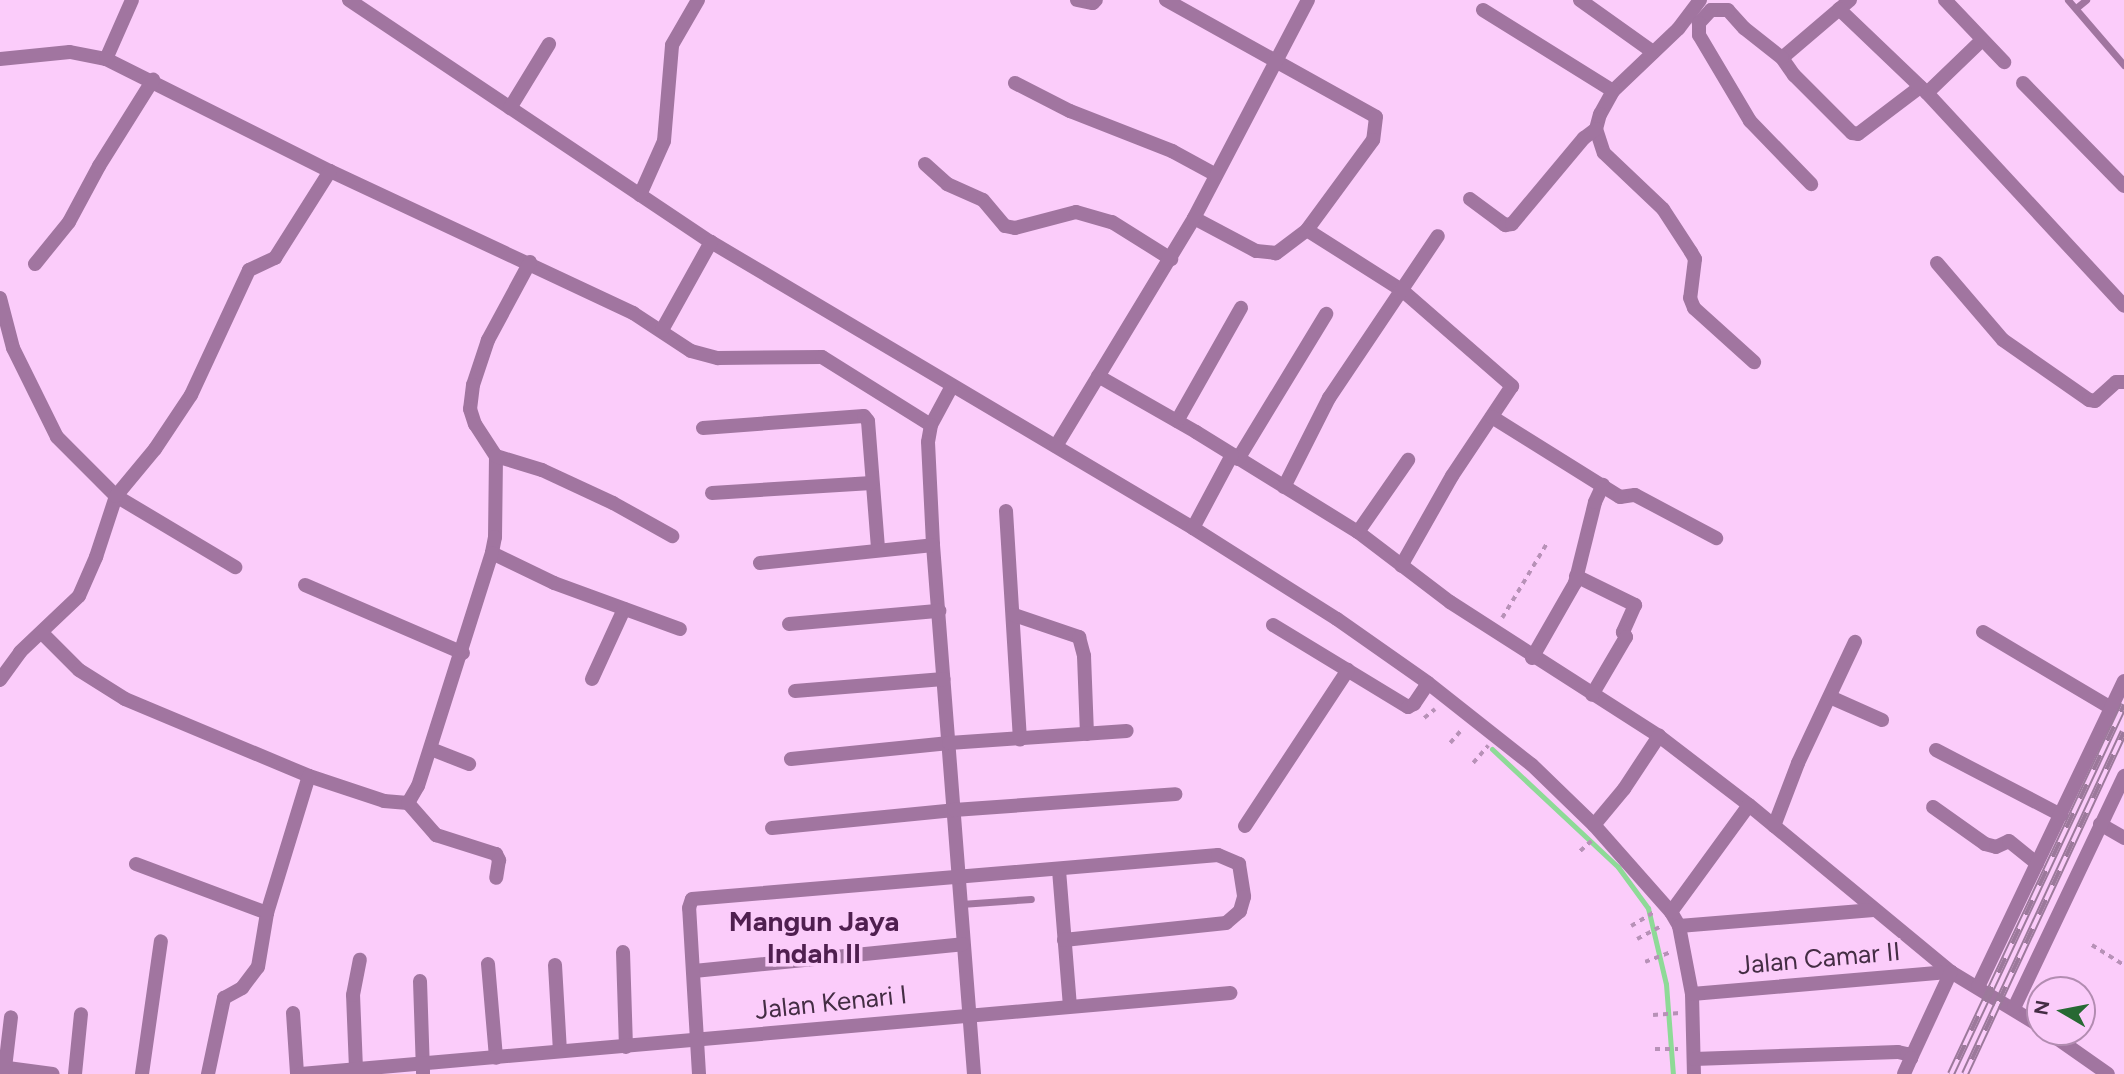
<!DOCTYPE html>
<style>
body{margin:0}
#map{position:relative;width:2124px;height:1074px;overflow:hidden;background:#fbccfa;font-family:Figtree,sans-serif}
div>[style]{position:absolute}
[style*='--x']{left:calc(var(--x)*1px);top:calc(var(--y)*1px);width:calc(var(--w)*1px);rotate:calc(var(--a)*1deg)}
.stream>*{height:5px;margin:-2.5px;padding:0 2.5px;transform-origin:2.5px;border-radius:2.5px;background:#8eda97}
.path>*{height:3.5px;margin-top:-1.75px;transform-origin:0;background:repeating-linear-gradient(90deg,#b791b7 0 5px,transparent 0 10px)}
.service>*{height:7px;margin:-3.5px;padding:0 3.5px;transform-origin:3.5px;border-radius:3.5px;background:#a175a0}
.minor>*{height:14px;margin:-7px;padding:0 7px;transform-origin:7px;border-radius:7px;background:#a175a0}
.rail>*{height:8px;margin-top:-4px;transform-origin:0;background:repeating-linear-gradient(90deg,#fbccfa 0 16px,#9c799b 0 32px);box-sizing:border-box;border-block:2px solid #9c799b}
span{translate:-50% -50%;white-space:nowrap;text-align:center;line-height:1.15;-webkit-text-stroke:7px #fbccfa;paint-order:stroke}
.street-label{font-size:26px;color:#442d44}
.neighbourhood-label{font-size:28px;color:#4f1f4f;font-weight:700}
.north{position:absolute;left:2026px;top:976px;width:70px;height:70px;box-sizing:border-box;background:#fbccfa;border:2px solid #b28cb1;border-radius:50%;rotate:280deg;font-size:19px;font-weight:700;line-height:28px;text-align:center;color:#442d44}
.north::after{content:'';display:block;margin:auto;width:24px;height:32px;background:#276933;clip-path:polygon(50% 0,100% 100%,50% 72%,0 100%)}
</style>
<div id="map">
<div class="stream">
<i style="--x:1492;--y:749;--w:173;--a:43.1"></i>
<i style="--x:1618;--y:867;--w:51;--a:53.8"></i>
<i style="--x:1648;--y:908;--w:78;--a:76.7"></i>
<i style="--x:1666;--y:984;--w:90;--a:85.6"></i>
</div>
<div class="path">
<i style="--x:1502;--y:618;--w:87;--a:-59"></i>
<i style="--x:1424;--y:718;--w:14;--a:-39"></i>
<i style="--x:1450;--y:743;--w:18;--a:-49"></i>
<i style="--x:1473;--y:763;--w:23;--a:-49"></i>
<i style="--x:1580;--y:851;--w:15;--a:-42"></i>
<i style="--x:1631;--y:926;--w:27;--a:-31"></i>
<i style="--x:1637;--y:939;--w:27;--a:-28"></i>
<i style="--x:2092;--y:945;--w:38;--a:32"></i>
<i style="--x:1645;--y:962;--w:26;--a:-21"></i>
<i style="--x:1653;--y:1015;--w:27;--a:-4"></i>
<i style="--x:1655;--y:1049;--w:23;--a:0"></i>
</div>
<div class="service">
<i style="--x:2068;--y:0;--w:86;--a:49.3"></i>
<i style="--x:2076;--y:8;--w:13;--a:-39"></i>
<i style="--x:961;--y:904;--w:70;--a:-4.1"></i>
</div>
<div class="minor">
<i style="--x:349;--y:0;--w:435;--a:33.8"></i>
<i style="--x:711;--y:242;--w:560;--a:30.68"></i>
<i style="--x:1193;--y:528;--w:170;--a:32.3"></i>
<i style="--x:1337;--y:619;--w:111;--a:35.1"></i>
<i style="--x:1428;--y:683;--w:132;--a:38.3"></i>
<i style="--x:1532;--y:765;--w:86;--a:44.1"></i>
<i style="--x:1594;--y:825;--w:116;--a:48.5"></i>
<i style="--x:1671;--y:912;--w:16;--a:60"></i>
<i style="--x:1679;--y:926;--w:69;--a:79.2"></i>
<i style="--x:1692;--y:994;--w:80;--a:88.6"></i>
<i style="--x:1077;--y:0;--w:16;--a:11"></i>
<i style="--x:1093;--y:3;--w:4;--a:-45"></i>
<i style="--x:1166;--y:0;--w:240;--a:29.1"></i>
<i style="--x:1376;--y:117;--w:23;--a:97"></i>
<i style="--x:1373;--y:140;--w:112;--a:126.3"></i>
<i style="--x:1307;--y:230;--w:39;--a:143"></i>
<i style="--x:1276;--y:253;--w:20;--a:-174"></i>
<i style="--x:1256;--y:251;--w:70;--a:-152"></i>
<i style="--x:1580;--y:0;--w:90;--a:35.5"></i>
<i style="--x:1700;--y:0;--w:36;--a:127"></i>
<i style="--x:1678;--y:29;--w:90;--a:136.4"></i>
<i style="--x:1613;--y:91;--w:26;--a:119"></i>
<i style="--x:1600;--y:114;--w:16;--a:105"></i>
<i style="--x:1596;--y:129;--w:25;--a:72"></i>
<i style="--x:1604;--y:153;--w:81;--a:43.5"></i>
<i style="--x:1663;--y:209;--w:51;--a:56.9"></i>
<i style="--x:1691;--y:252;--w:8;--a:60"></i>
<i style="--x:1695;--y:259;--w:39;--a:97"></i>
<i style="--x:1690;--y:298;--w:11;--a:68"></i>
<i style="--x:1694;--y:308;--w:81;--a:42"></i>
<i style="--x:1850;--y:0;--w:89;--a:139.5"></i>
<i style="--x:1782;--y:58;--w:21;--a:55"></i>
<i style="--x:1794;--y:75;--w:82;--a:45"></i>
<i style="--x:1852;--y:133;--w:6;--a:9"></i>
<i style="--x:1858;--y:134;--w:78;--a:-37.2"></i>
<i style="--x:1945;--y:0;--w:86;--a:46.4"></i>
<i style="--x:1839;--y:9;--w:122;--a:43.7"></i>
<i style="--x:1927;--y:93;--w:290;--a:47.2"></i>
<i style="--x:1483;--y:10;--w:153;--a:31.9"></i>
<i style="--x:1782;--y:58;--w:48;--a:-141.7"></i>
<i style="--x:1744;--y:28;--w:24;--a:-132"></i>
<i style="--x:1728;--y:10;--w:17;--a:180"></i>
<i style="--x:1711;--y:10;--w:18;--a:133"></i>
<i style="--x:1699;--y:23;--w:12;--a:90"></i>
<i style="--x:1699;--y:35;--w:100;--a:59.3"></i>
<i style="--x:1750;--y:121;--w:88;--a:45.9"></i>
<i style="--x:0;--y:59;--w:70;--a:-5.7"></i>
<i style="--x:70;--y:52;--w:37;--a:11"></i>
<i style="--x:106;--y:59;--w:250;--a:26.6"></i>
<i style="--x:330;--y:171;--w:335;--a:25.1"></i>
<i style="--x:633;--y:313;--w:69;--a:33.2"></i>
<i style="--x:691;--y:351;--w:28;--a:15"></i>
<i style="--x:718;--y:358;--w:104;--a:-0.6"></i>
<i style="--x:822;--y:357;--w:128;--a:32"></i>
<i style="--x:106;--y:59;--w:64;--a:-66.2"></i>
<i style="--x:1015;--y:83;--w:62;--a:27"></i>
<i style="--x:1070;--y:111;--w:110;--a:21.4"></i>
<i style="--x:1172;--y:151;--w:50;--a:28.6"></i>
<i style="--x:2023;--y:83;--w:144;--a:45.6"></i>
<i style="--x:1927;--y:93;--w:76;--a:-43.9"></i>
<i style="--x:510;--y:108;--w:75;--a:-58.6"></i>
<i style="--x:925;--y:164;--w:30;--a:42"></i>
<i style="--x:947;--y:184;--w:39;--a:24"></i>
<i style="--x:983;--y:200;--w:34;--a:50"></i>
<i style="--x:1005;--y:226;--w:10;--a:11"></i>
<i style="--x:1015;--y:228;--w:63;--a:-14.7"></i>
<i style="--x:1076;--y:212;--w:37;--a:16"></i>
<i style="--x:1112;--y:222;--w:70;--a:32.1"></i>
<i style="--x:640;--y:195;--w:59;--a:-66"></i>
<i style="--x:664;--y:141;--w:96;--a:-85.2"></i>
<i style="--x:672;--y:45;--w:52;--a:-60"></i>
<i style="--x:1470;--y:199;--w:44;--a:36.6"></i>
<i style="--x:1505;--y:225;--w:7;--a:-8"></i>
<i style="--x:1512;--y:224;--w:112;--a:-50.1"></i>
<i style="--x:1584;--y:138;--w:15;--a:-37"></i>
<i style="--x:1307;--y:230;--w:114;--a:32.4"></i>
<i style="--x:1403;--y:291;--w:145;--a:41.1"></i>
<i style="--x:1512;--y:386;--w:108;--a:123.7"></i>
<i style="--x:1452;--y:476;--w:103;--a:119.5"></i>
<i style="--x:530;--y:262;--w:89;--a:118.3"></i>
<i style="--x:488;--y:340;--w:47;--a:108.4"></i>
<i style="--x:473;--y:385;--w:24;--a:97"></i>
<i style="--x:470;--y:409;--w:16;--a:72"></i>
<i style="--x:475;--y:424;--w:38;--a:57"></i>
<i style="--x:496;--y:456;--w:81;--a:90.7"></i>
<i style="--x:495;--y:537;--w:16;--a:101"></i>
<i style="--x:492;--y:553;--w:69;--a:25.8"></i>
<i style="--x:554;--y:583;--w:134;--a:20.1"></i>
<i style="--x:1937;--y:263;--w:101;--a:49.4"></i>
<i style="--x:2003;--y:340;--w:105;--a:34.9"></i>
<i style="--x:2089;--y:400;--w:6;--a:9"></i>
<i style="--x:2095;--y:401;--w:28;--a:-42"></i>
<i style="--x:2116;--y:382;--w:8;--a:0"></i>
<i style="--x:35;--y:264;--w:54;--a:-51"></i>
<i style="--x:69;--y:222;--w:64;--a:-61.8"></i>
<i style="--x:99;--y:166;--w:102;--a:-57.9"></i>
<i style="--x:0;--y:298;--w:52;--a:75.4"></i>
<i style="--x:13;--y:348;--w:99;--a:63.7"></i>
<i style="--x:57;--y:437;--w:83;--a:45"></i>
<i style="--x:116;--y:496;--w:139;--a:30.8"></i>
<i style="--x:662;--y:330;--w:101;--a:-60.9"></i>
<i style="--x:1098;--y:376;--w:113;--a:29.7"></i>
<i style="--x:1196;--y:432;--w:190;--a:31.7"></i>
<i style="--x:1358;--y:532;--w:116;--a:37.3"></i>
<i style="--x:1450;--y:602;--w:248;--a:32.7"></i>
<i style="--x:1659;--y:736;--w:113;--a:37.5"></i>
<i style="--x:1749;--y:805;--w:262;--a:39.6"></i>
<i style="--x:1951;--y:972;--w:104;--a:31.2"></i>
<i style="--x:952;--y:386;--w:44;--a:118.3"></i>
<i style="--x:931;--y:425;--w:17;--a:100"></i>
<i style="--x:928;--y:442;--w:103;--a:87.2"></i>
<i style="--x:933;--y:545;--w:531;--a:85.57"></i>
<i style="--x:1492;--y:417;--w:151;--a:32"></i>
<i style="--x:1620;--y:497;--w:15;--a:-8"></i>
<i style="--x:1635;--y:495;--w:92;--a:28"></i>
<i style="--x:1177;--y:421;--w:130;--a:-60.5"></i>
<i style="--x:703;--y:428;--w:161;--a:-4.3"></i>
<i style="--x:864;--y:416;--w:6;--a:51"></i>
<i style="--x:868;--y:421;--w:128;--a:85.5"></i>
<i style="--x:1056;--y:446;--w:267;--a:-58.8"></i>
<i style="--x:1194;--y:218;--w:246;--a:-62.4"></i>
<i style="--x:496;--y:456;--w:48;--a:16.9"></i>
<i style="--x:542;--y:470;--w:78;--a:24.9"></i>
<i style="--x:613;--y:503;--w:68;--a:29.2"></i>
<i style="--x:1238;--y:459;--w:170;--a:-58.7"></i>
<i style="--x:1284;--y:487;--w:100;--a:-63.2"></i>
<i style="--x:1329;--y:398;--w:195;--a:-56.1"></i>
<i style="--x:712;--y:493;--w:160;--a:-3.6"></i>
<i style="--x:1006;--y:511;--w:229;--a:86.5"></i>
<i style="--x:1193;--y:528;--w:83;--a:-61.9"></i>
<i style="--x:1358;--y:532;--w:88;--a:-55.2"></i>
<i style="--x:760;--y:563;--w:174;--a:-5.9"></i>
<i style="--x:1576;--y:576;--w:66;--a:26.2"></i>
<i style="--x:1635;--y:605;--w:30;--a:114"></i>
<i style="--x:1623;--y:632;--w:6;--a:59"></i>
<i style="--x:1626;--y:637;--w:67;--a:120.4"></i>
<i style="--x:305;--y:585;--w:172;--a:23.3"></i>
<i style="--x:1014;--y:615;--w:69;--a:18.7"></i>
<i style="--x:1079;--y:637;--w:20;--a:75"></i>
<i style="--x:1084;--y:656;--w:78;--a:87.8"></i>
<i style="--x:789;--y:624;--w:151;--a:-5"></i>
<i style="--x:1273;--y:625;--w:158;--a:31.3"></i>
<i style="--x:1408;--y:707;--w:7;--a:-27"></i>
<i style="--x:1414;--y:704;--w:25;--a:-56"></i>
<i style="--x:1983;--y:632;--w:149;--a:30.7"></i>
<i style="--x:42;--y:633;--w:52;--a:45"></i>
<i style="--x:79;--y:670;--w:54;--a:32.2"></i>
<i style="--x:125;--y:699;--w:199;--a:22.7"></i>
<i style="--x:309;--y:776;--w:79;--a:18.4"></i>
<i style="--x:384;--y:801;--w:24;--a:5"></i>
<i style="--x:408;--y:803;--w:43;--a:48.8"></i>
<i style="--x:436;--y:835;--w:63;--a:17.6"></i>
<i style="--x:496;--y:854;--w:7;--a:63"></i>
<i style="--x:499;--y:860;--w:18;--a:99"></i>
<i style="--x:1532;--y:658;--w:86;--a:-60.2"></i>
<i style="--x:1575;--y:583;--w:83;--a:-76.1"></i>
<i style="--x:1595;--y:502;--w:19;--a:-65"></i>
<i style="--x:592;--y:679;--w:77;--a:-65.4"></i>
<i style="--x:0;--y:680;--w:34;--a:-54"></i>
<i style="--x:20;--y:652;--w:81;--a:-43.5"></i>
<i style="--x:79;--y:596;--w:43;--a:-66.4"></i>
<i style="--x:96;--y:557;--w:64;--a:-71.8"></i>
<i style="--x:116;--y:496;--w:61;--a:-50.3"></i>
<i style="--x:155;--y:449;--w:65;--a:-56.3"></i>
<i style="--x:191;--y:395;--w:138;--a:-65.1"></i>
<i style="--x:249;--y:270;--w:29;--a:-25"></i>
<i style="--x:275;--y:258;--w:103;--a:-57.7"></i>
<i style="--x:795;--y:691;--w:149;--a:-4.6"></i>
<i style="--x:1830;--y:697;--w:57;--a:23.9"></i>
<i style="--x:431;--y:749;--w:41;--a:21.5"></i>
<i style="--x:1936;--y:750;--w:141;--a:27.5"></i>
<i style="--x:791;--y:759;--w:159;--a:-5.8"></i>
<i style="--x:949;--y:743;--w:178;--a:-3.9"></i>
<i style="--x:408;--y:803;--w:20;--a:-60"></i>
<i style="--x:418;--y:786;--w:244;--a:-72.4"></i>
<i style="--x:1933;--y:807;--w:64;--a:35.4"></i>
<i style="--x:1985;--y:844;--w:11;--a:15"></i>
<i style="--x:1996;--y:847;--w:14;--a:-25"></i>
<i style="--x:2009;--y:841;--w:36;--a:39"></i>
<i style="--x:2100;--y:824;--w:28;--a:30"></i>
<i style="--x:1594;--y:825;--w:47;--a:-50.2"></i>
<i style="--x:1624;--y:789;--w:64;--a:-56.6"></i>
<i style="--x:1245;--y:826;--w:187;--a:-56.6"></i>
<i style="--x:1774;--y:826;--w:67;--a:-69.1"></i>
<i style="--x:1798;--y:763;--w:134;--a:-64.8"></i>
<i style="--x:772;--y:828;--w:183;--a:-5.6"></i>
<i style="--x:954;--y:810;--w:222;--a:-4.1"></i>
<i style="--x:136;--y:864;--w:140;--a:20.5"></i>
<i style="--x:1059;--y:870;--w:136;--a:85.4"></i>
<i style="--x:1671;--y:912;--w:132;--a:-53.9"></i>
<i style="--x:1679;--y:926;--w:195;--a:-4.7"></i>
<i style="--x:623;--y:952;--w:95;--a:88.2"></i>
<i style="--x:488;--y:964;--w:94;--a:85.1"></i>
<i style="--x:555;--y:965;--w:86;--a:86.7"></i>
<i style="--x:694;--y:971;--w:270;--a:-5.7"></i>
<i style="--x:420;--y:981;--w:92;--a:88.1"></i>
<i style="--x:1978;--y:987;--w:339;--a:-64.5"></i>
<i style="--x:1692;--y:994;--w:260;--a:-4.9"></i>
<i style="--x:2014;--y:1008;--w:257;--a:-64.6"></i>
<i style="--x:293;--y:1013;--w:61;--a:86.2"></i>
<i style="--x:2048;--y:1032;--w:73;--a:35"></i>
<i style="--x:1911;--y:1058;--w:95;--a:-65.1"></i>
<i style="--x:1694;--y:1059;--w:204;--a:-2"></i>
<i style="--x:1898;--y:1052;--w:9;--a:13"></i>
<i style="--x:1907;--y:1054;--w:6;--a:45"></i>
<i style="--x:1911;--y:1058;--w:17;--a:114"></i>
<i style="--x:0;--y:1067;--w:53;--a:7.5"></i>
<i style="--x:5;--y:1068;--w:51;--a:-83.3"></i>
<i style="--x:356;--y:1069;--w:74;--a:-92.3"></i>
<i style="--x:353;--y:995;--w:36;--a:-79"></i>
<i style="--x:75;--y:1074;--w:60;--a:-84.3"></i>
<i style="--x:142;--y:1074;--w:134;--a:-81.9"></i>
<i style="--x:208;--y:1074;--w:78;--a:-78.1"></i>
<i style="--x:224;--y:998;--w:21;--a:-29"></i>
<i style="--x:242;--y:988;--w:26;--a:-53"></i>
<i style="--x:258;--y:967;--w:55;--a:-80.5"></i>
<i style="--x:267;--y:913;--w:143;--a:-73"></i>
<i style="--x:301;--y:1074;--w:933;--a:-4.98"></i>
<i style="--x:699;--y:1074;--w:166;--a:-93.4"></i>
<i style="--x:689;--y:908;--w:9;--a:-72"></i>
<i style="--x:692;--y:899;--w:528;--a:-4.78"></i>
<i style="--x:1218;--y:855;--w:23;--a:23"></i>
<i style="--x:1239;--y:864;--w:33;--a:81"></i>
<i style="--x:1244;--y:897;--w:15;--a:106"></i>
<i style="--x:1240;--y:911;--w:18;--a:139"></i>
<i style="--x:1226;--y:923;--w:163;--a:174"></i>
</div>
<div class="rail">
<i style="--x:1951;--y:1074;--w:408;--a:-64.9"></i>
<i style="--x:1965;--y:1074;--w:377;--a:-65.1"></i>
</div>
<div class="street-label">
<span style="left:1819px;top:959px;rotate:-5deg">Jalan Camar II</span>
<span style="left:831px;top:1003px;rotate:-6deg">Jalan Kenari I</span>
</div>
<div class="neighbourhood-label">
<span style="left:814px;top:937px">Mangun Jaya<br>Indah II</span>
</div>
<div class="north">N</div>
</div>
